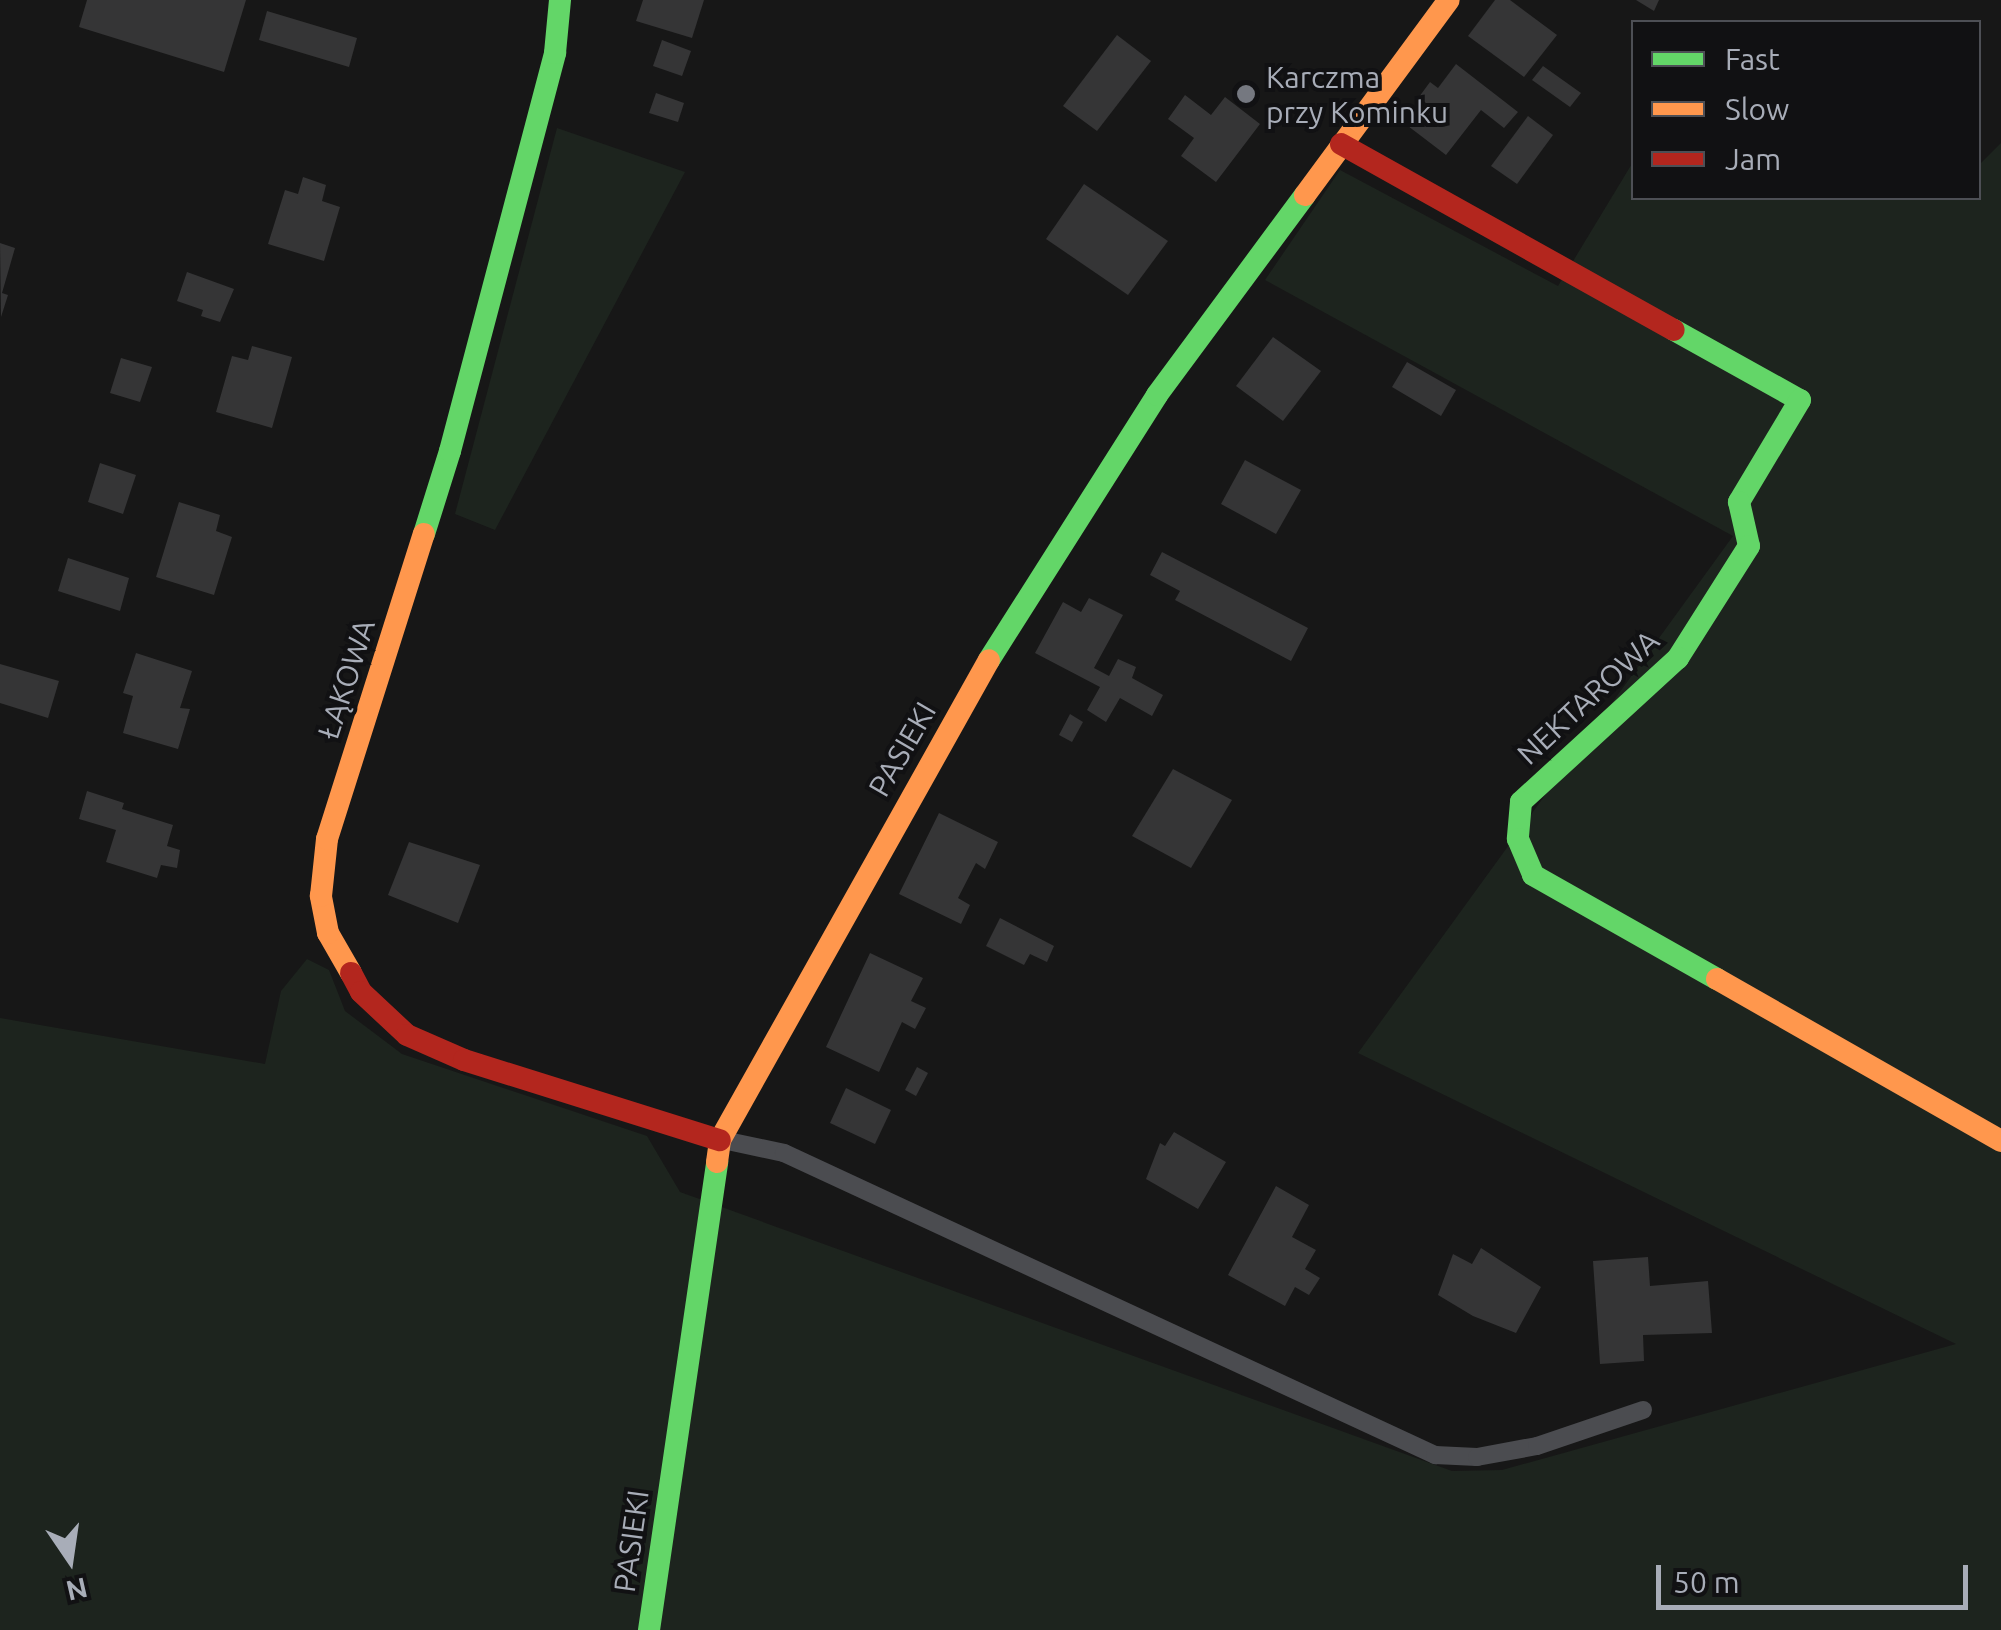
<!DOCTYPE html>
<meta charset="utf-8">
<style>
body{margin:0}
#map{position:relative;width:2001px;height:1630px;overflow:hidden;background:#171717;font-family:Ubuntu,sans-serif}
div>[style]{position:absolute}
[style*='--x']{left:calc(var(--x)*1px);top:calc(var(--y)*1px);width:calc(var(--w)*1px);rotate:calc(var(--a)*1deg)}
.green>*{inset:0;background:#1d241e}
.building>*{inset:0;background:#353536}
.lane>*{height:18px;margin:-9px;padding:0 9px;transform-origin:9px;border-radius:9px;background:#4b4c50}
.fast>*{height:22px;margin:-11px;padding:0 11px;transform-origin:11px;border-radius:11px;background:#63d668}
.slow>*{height:22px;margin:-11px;padding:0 11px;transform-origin:11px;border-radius:11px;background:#ff974d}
.jam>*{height:22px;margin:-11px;padding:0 11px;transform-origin:11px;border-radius:11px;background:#b3261e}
.dots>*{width:28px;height:28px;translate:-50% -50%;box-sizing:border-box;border:5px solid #111113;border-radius:50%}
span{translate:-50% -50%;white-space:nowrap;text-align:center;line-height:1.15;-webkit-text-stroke:8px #111113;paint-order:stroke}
.poi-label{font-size:30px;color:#a8adb8}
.left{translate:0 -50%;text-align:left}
.street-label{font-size:30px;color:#a8adb8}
.legend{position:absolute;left:1631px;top:20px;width:350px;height:180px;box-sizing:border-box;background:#111113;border:2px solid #4d4f55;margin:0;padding:12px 18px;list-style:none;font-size:30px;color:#a8adb8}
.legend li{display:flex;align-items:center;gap:20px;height:50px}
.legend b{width:50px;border:2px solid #4d4f55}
.north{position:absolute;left:20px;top:1510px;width:100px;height:100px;-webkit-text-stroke:8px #111113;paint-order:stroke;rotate:167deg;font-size:28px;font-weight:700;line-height:40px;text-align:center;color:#a8adb8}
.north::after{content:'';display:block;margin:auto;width:35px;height:45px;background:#a8adb8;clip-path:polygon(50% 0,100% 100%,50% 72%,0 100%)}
.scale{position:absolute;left:1656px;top:1565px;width:312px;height:45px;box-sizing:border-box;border:5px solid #a8adb8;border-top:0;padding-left:12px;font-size:30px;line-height:35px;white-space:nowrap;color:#a8adb8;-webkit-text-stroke:8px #111113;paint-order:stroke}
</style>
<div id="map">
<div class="green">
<i style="clip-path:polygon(557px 128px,685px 172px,495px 530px,455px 514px)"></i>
<i style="clip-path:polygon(2001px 143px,2001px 1630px,0 1630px,0 1018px,265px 1064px,281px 991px,307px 959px,329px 970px,345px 1011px,402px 1054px,647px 1136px,680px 1192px,1452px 1471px,1502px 1470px,1956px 1344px,1358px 1053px,1733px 536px,1265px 280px,1340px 170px,1558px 286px,1633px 162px,1634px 198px,1978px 198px,1979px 165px)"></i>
</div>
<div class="building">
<i style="clip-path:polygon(87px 0,246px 0,224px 72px,79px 27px)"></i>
<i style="clip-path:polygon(643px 0,704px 0,692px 38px,636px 21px)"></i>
<i style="clip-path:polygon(1495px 0,1510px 0,1557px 35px,1524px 77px,1468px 36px)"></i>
<i style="clip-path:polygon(1636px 0,1659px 0,1654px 11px)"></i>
<i style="clip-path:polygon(267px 11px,357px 38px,349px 67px,259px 40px)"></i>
<i style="clip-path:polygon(1117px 35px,1151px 61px,1097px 131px,1063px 106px)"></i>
<i style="clip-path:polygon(662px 40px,691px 51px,682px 76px,653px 66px)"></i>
<i style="clip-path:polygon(1456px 64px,1518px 112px,1504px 128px,1481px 110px,1446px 155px,1408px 126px,1426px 103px,1419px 97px,1430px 82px,1438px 88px)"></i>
<i style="clip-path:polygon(1543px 66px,1581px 93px,1570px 107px,1532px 80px)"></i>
<i style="clip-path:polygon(656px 93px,684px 103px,678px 122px,649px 113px)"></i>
<i style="clip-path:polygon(1185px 95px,1211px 115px,1225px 97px,1260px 124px,1216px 182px,1181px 156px,1194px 138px,1168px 119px)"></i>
<i style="clip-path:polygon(1528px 116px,1553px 135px,1517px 184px,1491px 166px)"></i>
<i style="clip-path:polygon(303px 177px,326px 185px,322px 201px,340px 207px,324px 261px,268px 244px,285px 190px,298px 194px)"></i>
<i style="clip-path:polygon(1084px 184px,1168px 241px,1128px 295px,1046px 239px)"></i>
<i style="clip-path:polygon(0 243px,15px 248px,2px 293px,8px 295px,1px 317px)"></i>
<i style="clip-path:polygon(187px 272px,234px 289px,220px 322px,201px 316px,203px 310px,177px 301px)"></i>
<i style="clip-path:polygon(1273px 337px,1321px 371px,1283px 421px,1236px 386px)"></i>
<i style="clip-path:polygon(252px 346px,292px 357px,272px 428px,216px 412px,232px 356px,248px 360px)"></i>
<i style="clip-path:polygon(121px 358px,152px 367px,140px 402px,110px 393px)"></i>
<i style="clip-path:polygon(1407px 362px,1456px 390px,1441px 416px,1392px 387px)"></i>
<i style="clip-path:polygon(1245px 460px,1301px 490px,1276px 534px,1221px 504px)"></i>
<i style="clip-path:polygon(100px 463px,136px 475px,123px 514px,88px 502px)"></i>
<i style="clip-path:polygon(179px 502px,220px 515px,216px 531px,232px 537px,214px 595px,156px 577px)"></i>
<i style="clip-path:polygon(1162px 552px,1308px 628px,1291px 661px,1175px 600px,1180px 591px,1150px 575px)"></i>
<i style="clip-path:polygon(68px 558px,129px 578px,120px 611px,58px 591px)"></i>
<i style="clip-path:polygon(1089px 598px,1123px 615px,1094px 668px,1109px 676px,1118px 659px,1136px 667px,1132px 678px,1163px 695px,1152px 716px,1120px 698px,1106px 722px,1087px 710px,1100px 687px,1035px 653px,1063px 602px,1081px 612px)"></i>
<i style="clip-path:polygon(136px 653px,192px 671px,180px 708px,190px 709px,178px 749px,123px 733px,133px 696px,123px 693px)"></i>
<i style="clip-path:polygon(0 664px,59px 681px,48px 718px,0 703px)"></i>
<i style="clip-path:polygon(1070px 714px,1083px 722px,1072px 742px,1059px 735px)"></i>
<i style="clip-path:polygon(1173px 769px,1232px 800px,1191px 868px,1132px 836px)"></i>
<i style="clip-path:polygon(87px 791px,124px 803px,122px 809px,173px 825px,167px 846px,180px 850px,177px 868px,161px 865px,157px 878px,106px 862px,116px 830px,79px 819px)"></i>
<i style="clip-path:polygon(939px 813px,998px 842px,985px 869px,976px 863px,958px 898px,970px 905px,961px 924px,899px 894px)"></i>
<i style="clip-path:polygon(409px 842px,480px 865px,458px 923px,388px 895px)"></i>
<i style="clip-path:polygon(1000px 918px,1054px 946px,1047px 962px,1030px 954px,1024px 965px,986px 946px)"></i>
<i style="clip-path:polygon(870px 953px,923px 978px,911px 1001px,926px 1008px,915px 1029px,902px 1022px,879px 1072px,826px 1047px)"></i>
<i style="clip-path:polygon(917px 1067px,928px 1073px,916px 1096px,905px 1090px)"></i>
<i style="clip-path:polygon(846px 1088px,891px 1110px,875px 1144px,830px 1123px)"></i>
<i style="clip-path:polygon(1174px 1132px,1226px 1162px,1198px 1209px,1146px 1179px,1160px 1143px,1165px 1146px)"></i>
<i style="clip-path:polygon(1276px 1186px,1309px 1205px,1292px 1237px,1316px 1250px,1305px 1269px,1320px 1278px,1309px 1295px,1295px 1287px,1285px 1306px,1228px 1275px)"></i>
<i style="clip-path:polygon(1481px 1248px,1541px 1287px,1516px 1333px,1473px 1316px,1438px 1295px,1453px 1254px,1472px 1264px)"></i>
<i style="clip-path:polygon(1648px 1257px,1650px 1286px,1708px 1281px,1712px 1333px,1643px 1335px,1644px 1361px,1600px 1364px,1593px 1261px)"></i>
</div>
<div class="lane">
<i style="--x:723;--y:1140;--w:62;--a:12"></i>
<i style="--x:784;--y:1153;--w:718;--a:24.89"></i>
<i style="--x:1435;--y:1455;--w:42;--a:2.7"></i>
<i style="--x:1477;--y:1457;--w:61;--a:-10.4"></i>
<i style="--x:1537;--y:1446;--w:112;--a:-18.8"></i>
</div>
<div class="fast">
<i style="--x:1674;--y:330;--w:144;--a:29.1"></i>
<i style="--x:1800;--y:400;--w:119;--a:120.9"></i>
<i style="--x:1739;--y:502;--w:45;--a:77.2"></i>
<i style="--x:1749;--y:546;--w:133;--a:122.4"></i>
<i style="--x:1678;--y:658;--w:213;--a:137.5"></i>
<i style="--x:1521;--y:802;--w:37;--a:95"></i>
<i style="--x:1518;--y:839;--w:39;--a:67"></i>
<i style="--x:1533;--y:875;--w:211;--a:29.5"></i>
<i style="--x:424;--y:534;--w:87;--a:-72.6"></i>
<i style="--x:450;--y:451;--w:412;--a:-75.2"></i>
<i style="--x:555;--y:53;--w:53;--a:-84.6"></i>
<i style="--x:989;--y:660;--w:314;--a:-57.6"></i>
<i style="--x:1157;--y:395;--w:249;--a:-53.5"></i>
<i style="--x:649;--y:1630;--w:473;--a:-81.7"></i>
</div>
<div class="slow">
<i style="--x:1305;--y:195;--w:242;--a:-53.6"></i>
<i style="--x:351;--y:973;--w:46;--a:-119.9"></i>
<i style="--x:328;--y:933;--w:38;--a:-101"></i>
<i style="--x:321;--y:896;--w:57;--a:-84"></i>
<i style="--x:327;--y:839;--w:320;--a:-72.4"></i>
<i style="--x:1717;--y:979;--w:327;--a:29.7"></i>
<i style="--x:717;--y:1162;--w:22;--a:-82"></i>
<i style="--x:720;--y:1140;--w:550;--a:-60.73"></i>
</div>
<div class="jam">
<i style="--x:1341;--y:144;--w:381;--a:29.2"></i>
<i style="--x:351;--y:973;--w:21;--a:62"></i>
<i style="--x:361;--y:992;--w:63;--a:43.1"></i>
<i style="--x:407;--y:1035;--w:62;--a:23.7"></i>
<i style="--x:464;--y:1060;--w:268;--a:17.4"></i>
</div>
<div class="dots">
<i style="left:1246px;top:94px;background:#757880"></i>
</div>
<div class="poi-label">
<span class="left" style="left:1266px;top:94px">Karczma<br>przy Kominku</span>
</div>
<div class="street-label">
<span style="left:346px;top:679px;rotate:-72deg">ŁĄKOWA</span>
<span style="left:1588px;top:697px;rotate:-43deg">NEKTAROWA</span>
<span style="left:902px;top:749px;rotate:-60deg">PASIEKI</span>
<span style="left:631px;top:1541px;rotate:-82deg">PASIEKI</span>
</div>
<ul class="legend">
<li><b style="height:12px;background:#63d668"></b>Fast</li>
<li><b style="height:12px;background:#ff974d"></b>Slow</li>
<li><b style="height:12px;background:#b3261e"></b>Jam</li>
</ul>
<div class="north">N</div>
<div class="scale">50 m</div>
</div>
